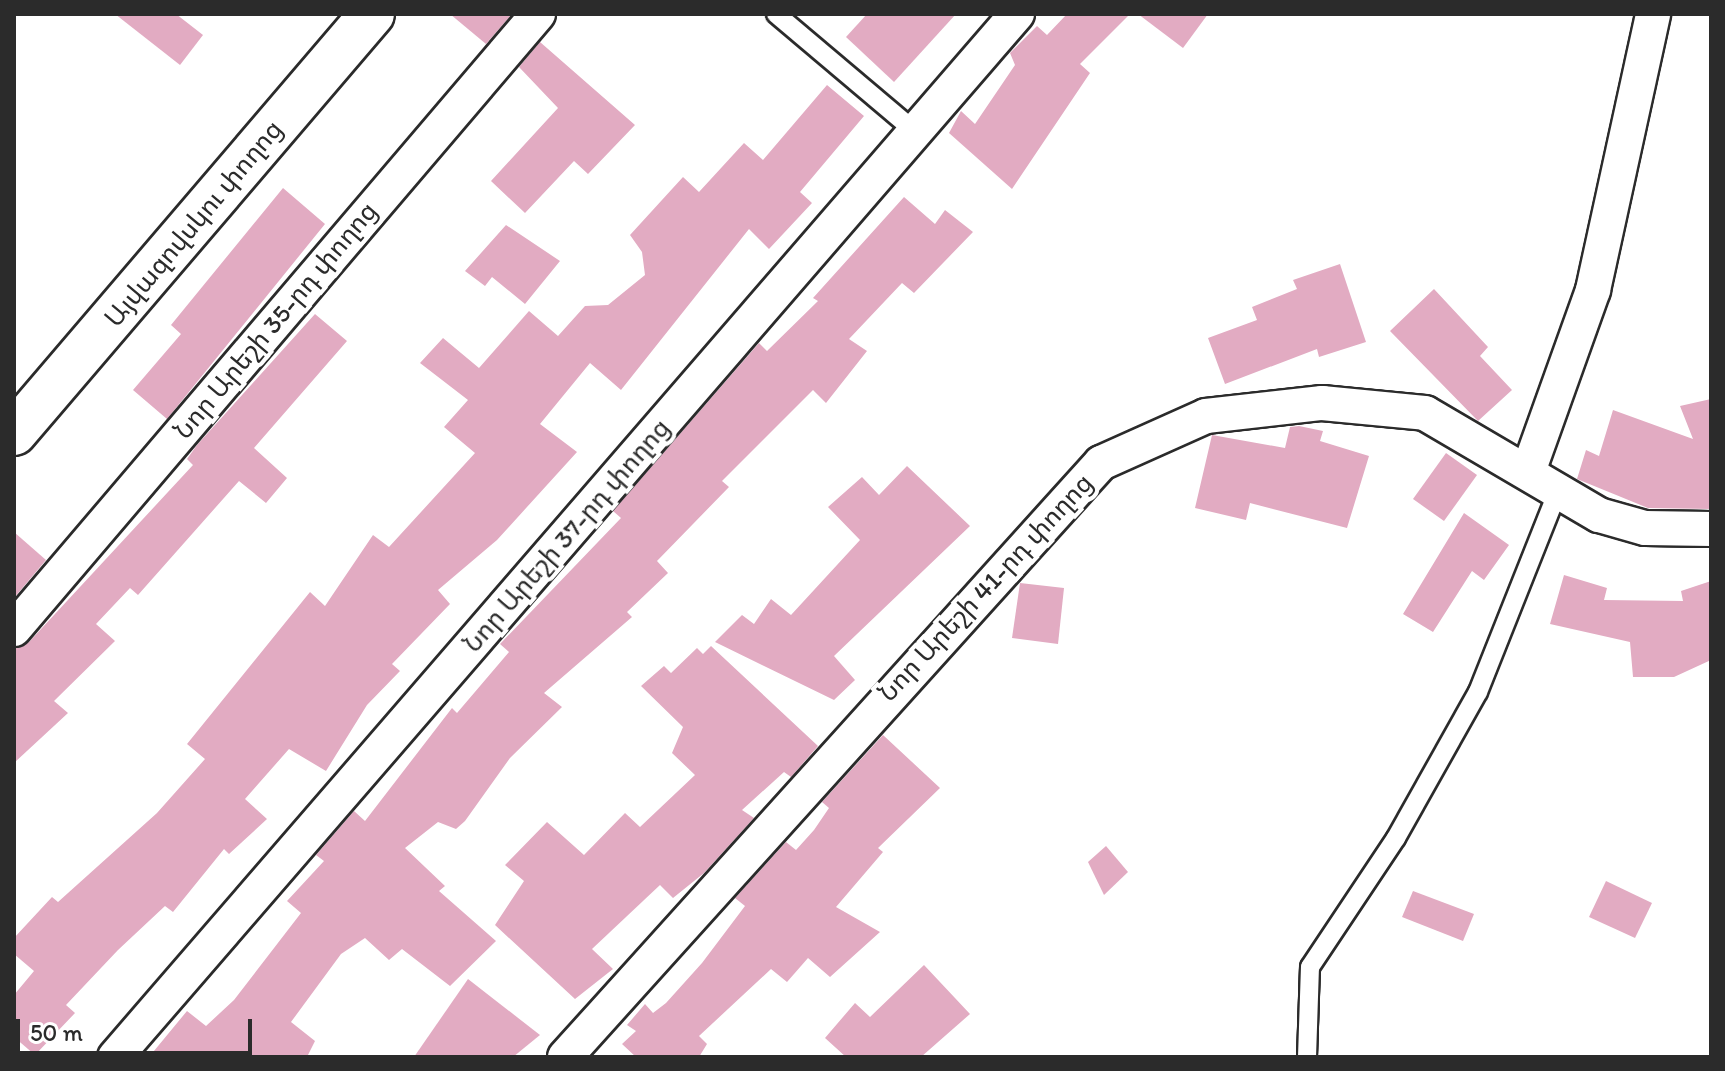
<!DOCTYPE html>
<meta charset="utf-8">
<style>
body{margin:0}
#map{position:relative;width:1725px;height:1071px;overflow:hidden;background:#fff;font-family:Itim,"Noto Sans Armenian",sans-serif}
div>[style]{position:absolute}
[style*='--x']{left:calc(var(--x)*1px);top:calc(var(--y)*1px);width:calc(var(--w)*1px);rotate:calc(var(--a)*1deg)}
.building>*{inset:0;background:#e2abc2}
.roads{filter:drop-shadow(2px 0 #2b2b2b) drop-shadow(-2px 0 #2b2b2b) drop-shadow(0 2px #2b2b2b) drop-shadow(0 -2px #2b2b2b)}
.service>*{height:18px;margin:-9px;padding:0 9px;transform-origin:9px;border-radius:9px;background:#fff}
.minor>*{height:34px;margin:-17px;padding:0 17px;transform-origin:17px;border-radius:17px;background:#fff}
.secondary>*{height:44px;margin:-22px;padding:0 22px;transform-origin:22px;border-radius:22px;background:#fff}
span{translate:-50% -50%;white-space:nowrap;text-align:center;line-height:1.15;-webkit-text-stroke:8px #fff;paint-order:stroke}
.street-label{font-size:26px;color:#2b2b2b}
.frame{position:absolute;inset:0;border:16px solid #2b2b2b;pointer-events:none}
.scale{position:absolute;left:16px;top:1019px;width:236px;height:36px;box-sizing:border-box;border:4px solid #2b2b2b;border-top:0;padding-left:10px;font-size:24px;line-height:28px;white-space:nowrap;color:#2b2b2b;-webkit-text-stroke:6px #fff;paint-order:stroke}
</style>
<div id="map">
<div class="building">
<i style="clip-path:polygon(115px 14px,176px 14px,203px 35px,180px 65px)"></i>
<i style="clip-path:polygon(450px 14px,512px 14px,486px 44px)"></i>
<i style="clip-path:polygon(867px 14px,956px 14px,894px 82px,846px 37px)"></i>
<i style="clip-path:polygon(1067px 14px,1130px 14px,1080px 64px,1090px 73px,1012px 189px,949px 133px,961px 111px,975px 124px,1015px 65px,1010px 53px,1037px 26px,1047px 35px)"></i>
<i style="clip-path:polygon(1138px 14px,1208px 14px,1183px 48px)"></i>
<i style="clip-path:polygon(540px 42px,635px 125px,588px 174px,574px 161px,525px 213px,491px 181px,558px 108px,519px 67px)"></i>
<i style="clip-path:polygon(827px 85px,864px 116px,800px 192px,812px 203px,769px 249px,749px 229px,621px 390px,590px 363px,540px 424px,577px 452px,497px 540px,438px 590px,450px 604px,392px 664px,400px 671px,367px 705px,326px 771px,289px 749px,245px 799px,267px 819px,229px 854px,224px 849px,173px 912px,165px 906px,118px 950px,66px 1005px,75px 1013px,35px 1055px,14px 1037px,14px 995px,34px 971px,14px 954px,14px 938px,52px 897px,58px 902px,157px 813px,205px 759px,187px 744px,310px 592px,325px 606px,373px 535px,389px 547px,475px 453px,444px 427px,468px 400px,420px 363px,443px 338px,479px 368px,529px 311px,558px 336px,585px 306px,608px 305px,645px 275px,642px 252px,630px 235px,683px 177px,699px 192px,744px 143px,763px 160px)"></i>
<i style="clip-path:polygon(283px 188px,325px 224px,167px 419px,133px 390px,181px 334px,171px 325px)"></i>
<i style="clip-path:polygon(904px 197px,935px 224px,945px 210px,973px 232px,914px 293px,902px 283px,849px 339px,867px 351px,826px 403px,813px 390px,722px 481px,729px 487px,657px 561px,668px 573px,627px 612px,632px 617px,544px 693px,562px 707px,510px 758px,465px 821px,456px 829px,438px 822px,405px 848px,445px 886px,439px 891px,496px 941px,450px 986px,402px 949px,389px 960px,365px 938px,341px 954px,291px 1022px,315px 1041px,307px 1057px,149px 1057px,187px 1011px,206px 1026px,234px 1000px,301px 913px,287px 901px,324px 861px,316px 855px,354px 811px,365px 821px,452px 708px,457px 713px,509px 652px,500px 644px,621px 518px,613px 511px,759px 343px,767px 351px,818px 301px,813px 298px)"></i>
<i style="clip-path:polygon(506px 225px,560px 261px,525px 304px,492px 277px,485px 286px,465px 271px)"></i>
<i style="clip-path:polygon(1340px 264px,1366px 342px,1319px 357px,1317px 349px,1225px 384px,1208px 338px,1257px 320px,1252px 307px,1297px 289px,1293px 280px)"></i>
<i style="clip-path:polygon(1434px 289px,1488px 347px,1480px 356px,1512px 390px,1478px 421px,1390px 331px)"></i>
<i style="clip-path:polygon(315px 314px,347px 341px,254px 448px,287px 478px,266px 503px,239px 481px,138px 595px,130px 588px,96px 624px,115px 641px,54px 701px,68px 713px,14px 763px,14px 648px,29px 642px,193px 465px,187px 459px,197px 445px)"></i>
<i style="clip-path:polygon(1711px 399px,1711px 509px,1648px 508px,1577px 479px,1586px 450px,1599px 456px,1613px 410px,1693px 439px,1680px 406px)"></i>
<i style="clip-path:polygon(1299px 426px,1323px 431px,1320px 441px,1369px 456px,1347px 528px,1250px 503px,1246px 520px,1195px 508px,1212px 435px,1285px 448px,1290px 427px)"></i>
<i style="clip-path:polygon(1446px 453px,1477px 475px,1444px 521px,1413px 499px)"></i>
<i style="clip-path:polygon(907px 466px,970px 526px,834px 656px,855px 680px,834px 700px,715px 642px,742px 615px,754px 624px,771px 599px,791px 615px,860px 540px,828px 507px,862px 477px,879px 495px)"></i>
<i style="clip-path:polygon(1464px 513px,1509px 545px,1484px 580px,1472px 571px,1433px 632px,1403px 614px)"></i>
<i style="clip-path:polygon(14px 532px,46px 560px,14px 598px)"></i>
<i style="clip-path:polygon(1564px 575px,1607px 588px,1604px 600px,1683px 601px,1681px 591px,1711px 581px,1711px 660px,1674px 677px,1633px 677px,1630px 642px,1550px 624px)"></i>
<i style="clip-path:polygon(1020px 583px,1064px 588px,1058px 644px,1012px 638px)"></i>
<i style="clip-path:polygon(711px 646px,818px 746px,791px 777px,784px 772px,742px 810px,754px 818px,704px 873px,673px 898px,660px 885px,592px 949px,613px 969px,575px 999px,495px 925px,524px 881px,505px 865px,547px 822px,584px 855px,625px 813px,640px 827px,695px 775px,672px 753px,683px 727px,641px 686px,664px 666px,671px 673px,697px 648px,703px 654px)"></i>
<i style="clip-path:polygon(883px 735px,940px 788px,878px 848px,883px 852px,836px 907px,880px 932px,830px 977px,808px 958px,787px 982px,771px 969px,699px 1036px,707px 1044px,699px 1057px,636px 1057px,622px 1044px,636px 1031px,627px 1025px,645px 1004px,653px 1013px,666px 1003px,702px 963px,745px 906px,735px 898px,786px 842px,796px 850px,814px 830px,829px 808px,822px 802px)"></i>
<i style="clip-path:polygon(1106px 846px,1128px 872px,1104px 895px,1088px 862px)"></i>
<i style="clip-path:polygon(1606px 881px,1652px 903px,1635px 938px,1589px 917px)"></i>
<i style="clip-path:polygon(1413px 891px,1474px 914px,1463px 941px,1402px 917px)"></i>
<i style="clip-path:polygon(924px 965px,970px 1014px,921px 1057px,846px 1057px,825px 1038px,855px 1003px,870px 1017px)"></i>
<i style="clip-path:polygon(468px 979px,540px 1035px,513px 1057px,414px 1057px)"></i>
</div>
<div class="roads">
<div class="service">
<i style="--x:776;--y:14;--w:185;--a:40.2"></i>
<i style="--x:1307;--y:1057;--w:90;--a:-88.1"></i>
<i style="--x:1310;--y:967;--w:155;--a:-56.3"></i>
<i style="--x:1396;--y:838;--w:167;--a:-60.7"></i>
<i style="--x:1478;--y:692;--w:219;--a:-68.3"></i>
</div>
<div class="minor">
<i style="--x:1529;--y:469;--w:190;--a:-70.3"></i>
<i style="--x:1593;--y:290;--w:282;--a:-77.7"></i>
<i style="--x:14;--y:629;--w:808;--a:-49.57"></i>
<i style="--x:115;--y:1057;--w:1379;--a:-49.15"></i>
<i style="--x:565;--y:1057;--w:800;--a:-47.94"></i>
<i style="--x:1101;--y:463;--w:115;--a:-24.1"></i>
<i style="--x:1206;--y:416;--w:117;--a:-6.4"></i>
<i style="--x:1322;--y:403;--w:103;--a:5.5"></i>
<i style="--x:1425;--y:413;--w:202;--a:30.4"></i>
<i style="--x:1599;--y:515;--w:48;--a:15.8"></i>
<i style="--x:1645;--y:528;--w:66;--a:0.9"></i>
</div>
<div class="secondary">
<i style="--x:14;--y:433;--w:551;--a:-49.49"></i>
</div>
</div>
<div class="street-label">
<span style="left:194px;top:224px;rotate:-50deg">Այվազովսկու փողոց</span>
<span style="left:276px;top:321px;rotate:-50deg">Նոր Արեշի 35-րդ փողոց</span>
<span style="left:567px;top:536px;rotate:-49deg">Նոր Արեշի 37-րդ փողոց</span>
<span style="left:986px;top:588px;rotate:-47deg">Նոր Արեշի 41-րդ փողոց</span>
</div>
<div class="frame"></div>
<div class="scale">50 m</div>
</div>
